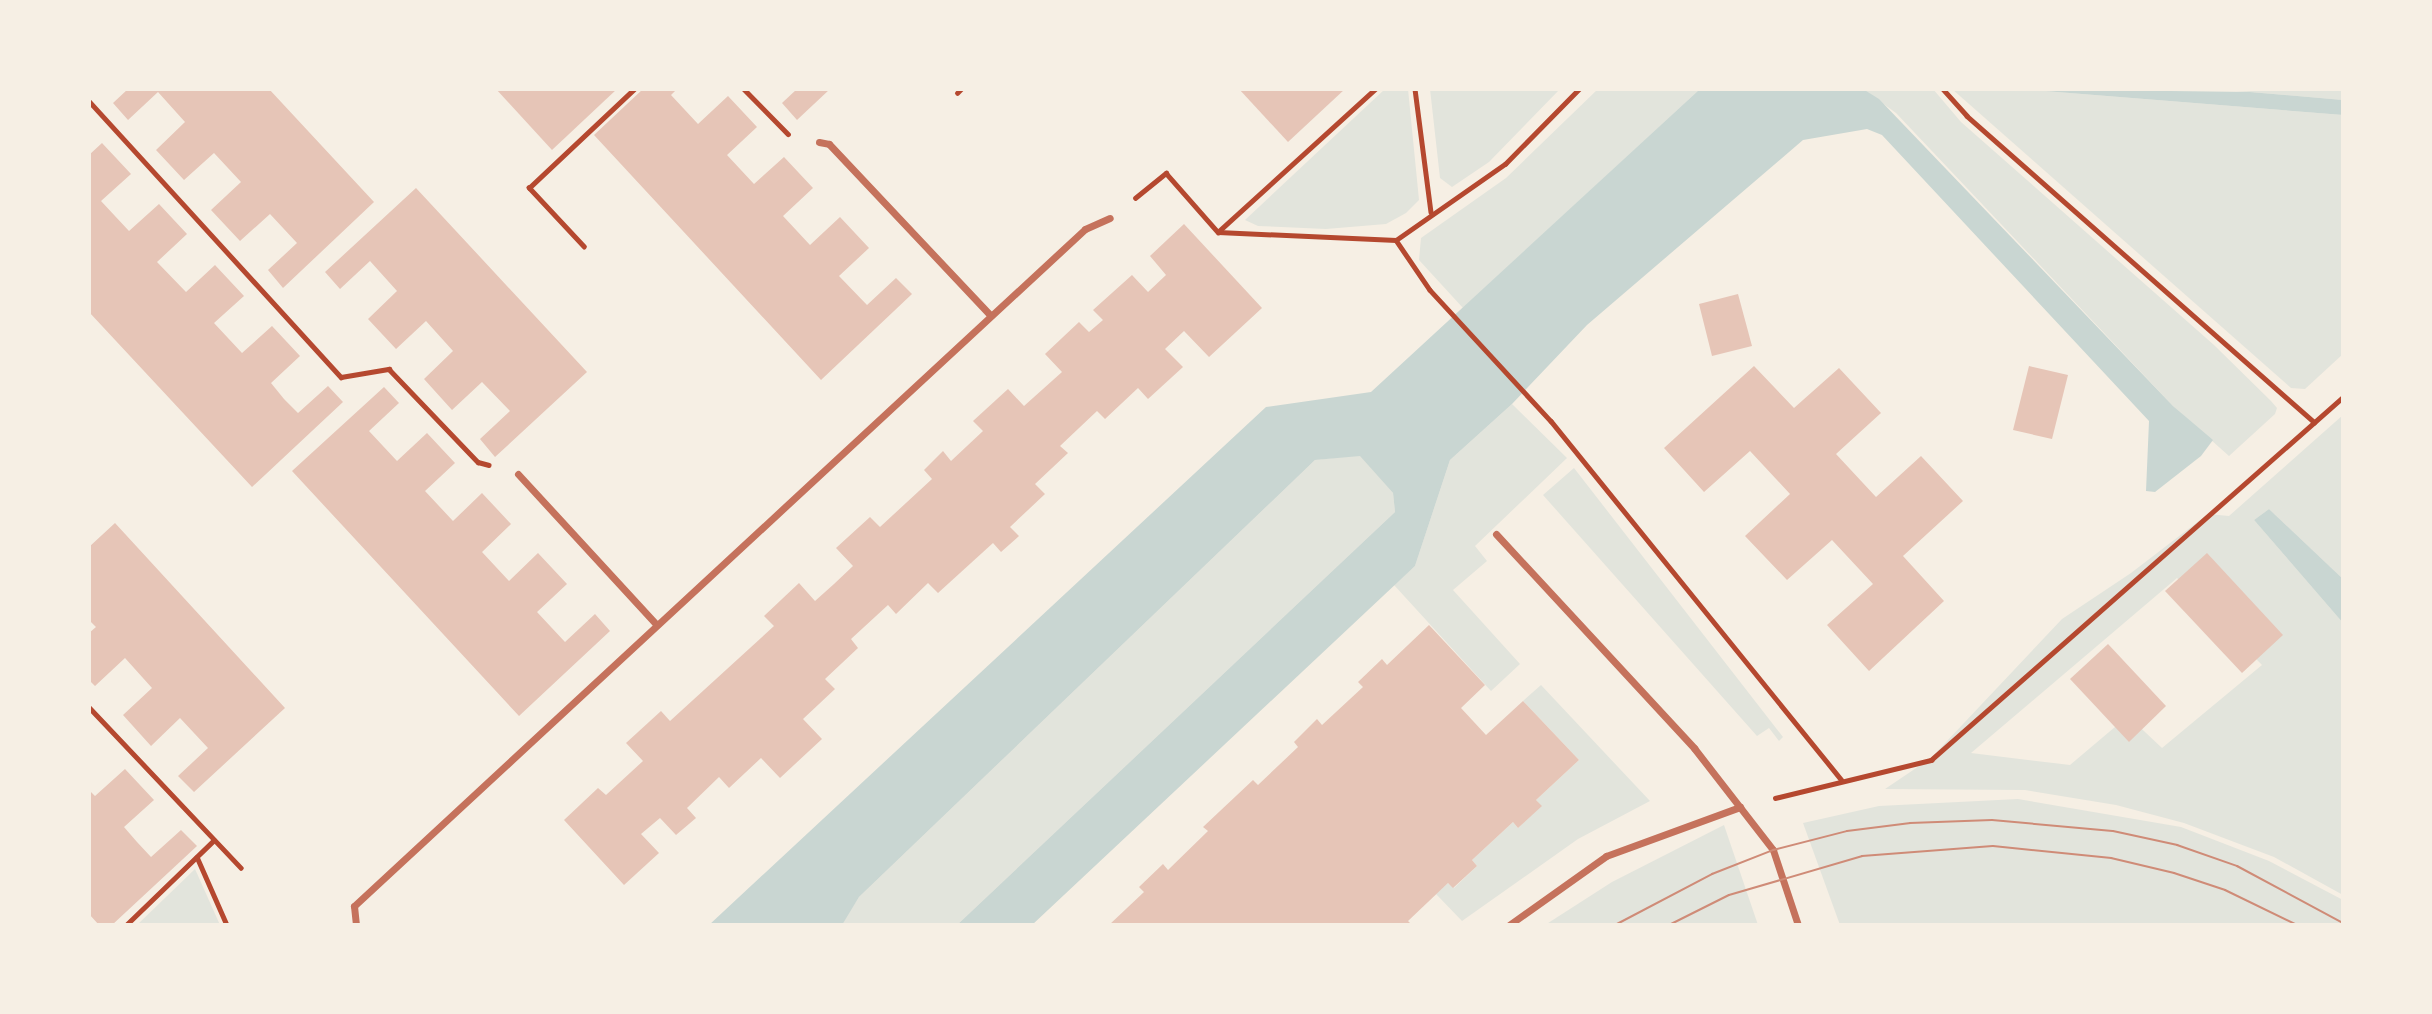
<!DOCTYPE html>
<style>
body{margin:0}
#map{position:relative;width:2432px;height:1014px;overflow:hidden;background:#f6efe4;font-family:"Fira Sans Condensed",sans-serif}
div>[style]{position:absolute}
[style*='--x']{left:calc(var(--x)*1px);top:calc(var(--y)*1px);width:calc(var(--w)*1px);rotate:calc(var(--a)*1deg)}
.green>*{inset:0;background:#e2e4dc}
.water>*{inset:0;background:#c9d6d2}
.building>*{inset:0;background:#e6c5b7}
.path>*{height:4.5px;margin:-2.25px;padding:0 2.25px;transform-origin:2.25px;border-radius:2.25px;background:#b5482f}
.minor>*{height:7px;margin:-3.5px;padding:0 3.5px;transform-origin:3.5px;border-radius:3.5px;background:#c5725c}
.tram>*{height:2px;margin:-1px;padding:0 1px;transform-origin:1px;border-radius:1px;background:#cf8b77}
span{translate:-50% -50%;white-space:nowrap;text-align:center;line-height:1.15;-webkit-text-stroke:7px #f6efe4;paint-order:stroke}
.frame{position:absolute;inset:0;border:91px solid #f6efe4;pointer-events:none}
</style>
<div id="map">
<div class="green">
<i style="clip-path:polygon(1385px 89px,1408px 89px,1419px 200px,1406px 213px,1386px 224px,1326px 229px,1258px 226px,1245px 220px)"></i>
<i style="clip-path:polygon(1430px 89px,1560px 89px,1489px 162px,1452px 187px,1440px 178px)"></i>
<i style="clip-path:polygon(1598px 89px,1700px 89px,1463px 308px,1419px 260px,1421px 238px,1506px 178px)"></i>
<i style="clip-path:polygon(1863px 89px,1933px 89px,1961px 122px,2214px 345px,2271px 401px,2277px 408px,2275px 414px,2229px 456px,2173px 406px,1896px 113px)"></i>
<i style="clip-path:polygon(1952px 89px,2019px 89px,2343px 115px,2343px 354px,2305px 389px,2291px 388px)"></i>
<i style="clip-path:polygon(2209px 89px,2343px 89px,2343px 100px,2250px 92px)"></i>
<i style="clip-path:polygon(1512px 404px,1567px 458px,1475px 546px,1487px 561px,1453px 590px,1520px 664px,1491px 691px,1394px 585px,1415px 566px,1450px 460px)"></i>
<i style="clip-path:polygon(evenodd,2343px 415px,2343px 579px,2269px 509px,2254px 520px,2343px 623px,2343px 895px,2274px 857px,2184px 823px,2116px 805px,2025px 790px,1885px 789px,1931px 758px,2062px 619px,2131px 573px,2208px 514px,2229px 516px,2343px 415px,2177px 578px,2262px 665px,2162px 748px,2128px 716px,2070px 765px,1971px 753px,2177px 578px)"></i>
<i style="clip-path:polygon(1360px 455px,1393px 493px,1395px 512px,957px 925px,841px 924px,859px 897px,1315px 460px)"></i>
<i style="clip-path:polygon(1574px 468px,1783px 737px,1779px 741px,1769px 728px,1757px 736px,1543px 495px)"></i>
<i style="clip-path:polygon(1541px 685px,1650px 801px,1578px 839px,1462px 921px,1436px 894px,1448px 883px,1454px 888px,1477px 866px,1472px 860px,1513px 822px,1518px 828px,1541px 806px,1536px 800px,1579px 760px,1523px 701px)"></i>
<i style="clip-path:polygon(2018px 799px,2181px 827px,2269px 861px,2343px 900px,2343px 925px,1840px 925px,1803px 823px,1879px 806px)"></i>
<i style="clip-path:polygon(1724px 825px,1758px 925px,1545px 925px,1612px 882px)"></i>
<i style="clip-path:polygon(195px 869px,220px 925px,137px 925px)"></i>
</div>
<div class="water">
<i style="clip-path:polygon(1700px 89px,1863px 89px,1879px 99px,2173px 406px,2213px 440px,2201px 456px,2155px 492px,2146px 491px,2149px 421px,1882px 135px,1867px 129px,1803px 140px,1587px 325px,1512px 404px,1450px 460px,1415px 566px,1032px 925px,957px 925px,1395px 512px,1393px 493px,1360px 456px,1315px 460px,859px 897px,842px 925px,709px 925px,1266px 407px,1371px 392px)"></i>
<i style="clip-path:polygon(2019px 89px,2250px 92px,2343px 100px,2343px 115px)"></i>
<i style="clip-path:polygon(2269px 509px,2343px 579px,2343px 623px,2254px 520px)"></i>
</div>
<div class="building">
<i style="clip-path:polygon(128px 89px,269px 89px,374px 202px,283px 288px,268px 270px,297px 243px,270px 214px,240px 241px,211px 210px,241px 182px,214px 153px,184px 180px,156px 150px,185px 122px,158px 92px,128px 120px,113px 103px)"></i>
<i style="clip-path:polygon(496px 89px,617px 89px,552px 150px)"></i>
<i style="clip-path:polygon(643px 89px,677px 89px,671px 95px,698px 124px,728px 96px,757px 127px,727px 155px,754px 184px,784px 157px,813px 188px,783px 216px,810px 245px,840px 217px,869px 248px,839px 276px,867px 305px,896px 278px,912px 294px,821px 380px,594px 135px)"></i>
<i style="clip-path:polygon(797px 89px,830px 89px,797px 120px,782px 103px)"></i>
<i style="clip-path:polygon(1239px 89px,1345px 89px,1288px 142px)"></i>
<i style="clip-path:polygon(102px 143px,131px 174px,101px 201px,129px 231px,159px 204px,187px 234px,157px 262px,186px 292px,215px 265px,244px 296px,214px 323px,242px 353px,272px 326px,300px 356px,271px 383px,284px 399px,298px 413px,328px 386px,343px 402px,252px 487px,89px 312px,89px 155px)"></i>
<i style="clip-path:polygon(416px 188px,587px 372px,495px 457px,480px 439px,510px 411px,482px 382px,452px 410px,424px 379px,453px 351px,426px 321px,396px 349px,368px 319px,397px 291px,370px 261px,340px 289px,325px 272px)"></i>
<i style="clip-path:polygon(1184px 224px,1262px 308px,1209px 357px,1184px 331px,1165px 349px,1183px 367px,1148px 399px,1138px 388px,1105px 419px,1097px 411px,1060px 446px,1068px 453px,1035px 484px,1045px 494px,1010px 527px,1019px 536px,1001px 552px,993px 543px,938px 593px,928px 583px,896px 614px,888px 605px,851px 639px,858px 648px,825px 679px,835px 689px,803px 719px,822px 739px,780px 778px,761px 758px,729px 788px,719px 777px,687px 808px,696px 818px,676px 835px,660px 818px,641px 834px,659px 853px,624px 885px,564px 820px,598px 788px,606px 795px,643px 761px,626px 743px,661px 711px,670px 721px,774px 626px,764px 616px,799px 583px,815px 601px,834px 584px,853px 566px,836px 548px,870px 517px,880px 527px,932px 479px,924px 470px,943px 451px,951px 461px,983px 431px,973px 421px,1008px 389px,1024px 406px,1062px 372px,1045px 354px,1079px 322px,1089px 332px,1103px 320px,1093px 310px,1132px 275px,1148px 292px,1166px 275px,1150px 256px)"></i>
<i style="clip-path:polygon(1738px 294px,1752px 346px,1712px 356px,1699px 304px)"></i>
<i style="clip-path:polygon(1754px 366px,1794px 408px,1839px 368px,1881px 413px,1836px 454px,1876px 497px,1921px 456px,1963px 501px,1903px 556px,1944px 601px,1869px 671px,1827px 625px,1873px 584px,1832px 540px,1787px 580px,1745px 536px,1790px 494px,1750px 451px,1704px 492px,1664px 448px)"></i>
<i style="clip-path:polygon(2029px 366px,2068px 375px,2052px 439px,2013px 430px)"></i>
<i style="clip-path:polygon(384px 387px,399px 403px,369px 431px,397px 461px,427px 433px,455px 463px,425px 491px,453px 521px,482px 493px,511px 524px,482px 552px,509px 581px,538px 553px,567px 584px,537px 612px,565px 642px,595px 614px,610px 631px,519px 716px,292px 471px)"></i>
<i style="clip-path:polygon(115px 523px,285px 708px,194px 792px,178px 776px,208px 748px,180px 718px,151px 746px,123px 715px,152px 688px,125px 658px,95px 686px,89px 680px,89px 633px,96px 627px,89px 620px,89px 547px)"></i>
<i style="clip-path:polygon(2207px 553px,2283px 635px,2242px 673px,2165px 591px)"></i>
<i style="clip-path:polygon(1429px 625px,1485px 685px,1461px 708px,1486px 735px,1523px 701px,1579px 760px,1536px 800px,1542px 806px,1518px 828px,1513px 822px,1472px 860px,1477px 866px,1453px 888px,1448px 883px,1408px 921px,1412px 925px,1109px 925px,1144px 892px,1139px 887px,1163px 864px,1168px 870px,1208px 831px,1203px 827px,1253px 780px,1258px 785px,1298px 747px,1294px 742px,1317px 719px,1322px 725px,1363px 687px,1358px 682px,1382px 659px,1387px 665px)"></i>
<i style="clip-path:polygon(2108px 644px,2166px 706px,2129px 742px,2070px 679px)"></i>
<i style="clip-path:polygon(125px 769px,154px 800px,124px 827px,137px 842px,151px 857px,181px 830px,197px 846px,112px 925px,99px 925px,89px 914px,89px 790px,95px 796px)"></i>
</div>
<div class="path">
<i style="--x:744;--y:89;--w:63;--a:45.6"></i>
<i style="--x:1415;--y:89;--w:124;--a:82.6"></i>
<i style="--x:1943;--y:89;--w:36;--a:48"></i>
<i style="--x:1967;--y:116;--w:463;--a:41.4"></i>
<i style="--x:957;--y:93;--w:6;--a:-45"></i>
<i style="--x:89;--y:101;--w:374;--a:47.6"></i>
<i style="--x:341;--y:377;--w:49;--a:-9.5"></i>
<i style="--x:389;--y:369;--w:129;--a:46.3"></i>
<i style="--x:478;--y:462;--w:11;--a:15"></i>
<i style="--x:1135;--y:198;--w:40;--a:-39"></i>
<i style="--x:1166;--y:173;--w:79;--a:48.6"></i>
<i style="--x:1218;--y:232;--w:178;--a:2.6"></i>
<i style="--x:1396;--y:240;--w:60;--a:55.8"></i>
<i style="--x:1430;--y:290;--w:178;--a:47.3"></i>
<i style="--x:1551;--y:421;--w:461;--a:51"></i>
<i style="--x:1219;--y:231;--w:211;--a:-42.3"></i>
<i style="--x:1396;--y:240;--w:133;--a:-34.9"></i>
<i style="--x:1505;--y:164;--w:105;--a:-45.4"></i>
<i style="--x:584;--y:247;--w:81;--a:-133"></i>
<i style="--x:529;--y:188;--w:144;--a:-43.3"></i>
<i style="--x:89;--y:707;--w:221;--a:46.6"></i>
<i style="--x:1775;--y:798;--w:161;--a:-13.7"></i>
<i style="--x:1931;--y:760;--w:549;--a:-41.38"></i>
<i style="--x:197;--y:857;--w:74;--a:66.2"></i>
<i style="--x:126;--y:925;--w:122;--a:-44"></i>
</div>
<div class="minor">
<i style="--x:819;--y:142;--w:10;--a:11"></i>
<i style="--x:829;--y:144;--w:236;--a:46.7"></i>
<i style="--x:518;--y:474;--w:205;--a:47.4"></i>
<i style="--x:1496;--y:534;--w:292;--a:47.2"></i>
<i style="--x:1694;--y:748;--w:129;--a:52.2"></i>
<i style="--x:1773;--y:850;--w:79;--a:71.6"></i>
<i style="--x:356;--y:925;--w:19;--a:-96"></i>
<i style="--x:354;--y:906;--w:996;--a:-42.8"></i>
<i style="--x:1085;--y:229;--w:27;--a:-24"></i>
<i style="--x:1509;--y:925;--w:119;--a:-35.4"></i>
<i style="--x:1606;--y:856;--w:143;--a:-20.1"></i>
</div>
<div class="tram">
<i style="--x:1615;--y:925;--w:110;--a:-27.7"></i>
<i style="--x:1712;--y:874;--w:66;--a:-21.5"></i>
<i style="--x:1773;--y:850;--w:76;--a:-14.4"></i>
<i style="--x:1847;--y:831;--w:64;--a:-7.2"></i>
<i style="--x:1910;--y:823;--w:82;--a:-2.1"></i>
<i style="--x:1992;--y:820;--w:121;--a:5.2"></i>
<i style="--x:2113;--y:831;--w:66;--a:12.3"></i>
<i style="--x:2177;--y:845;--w:64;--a:19.3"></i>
<i style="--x:2237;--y:866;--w:120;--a:28.3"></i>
<i style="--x:1669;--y:925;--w:67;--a:-26.6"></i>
<i style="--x:1729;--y:895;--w:139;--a:-16.3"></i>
<i style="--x:1862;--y:856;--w:131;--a:-4.4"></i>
<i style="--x:1993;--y:846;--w:119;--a:5.8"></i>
<i style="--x:2111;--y:858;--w:65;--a:13.4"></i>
<i style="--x:2174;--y:873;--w:54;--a:18.4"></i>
<i style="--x:2225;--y:890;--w:80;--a:25.9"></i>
</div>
<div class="frame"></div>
</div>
